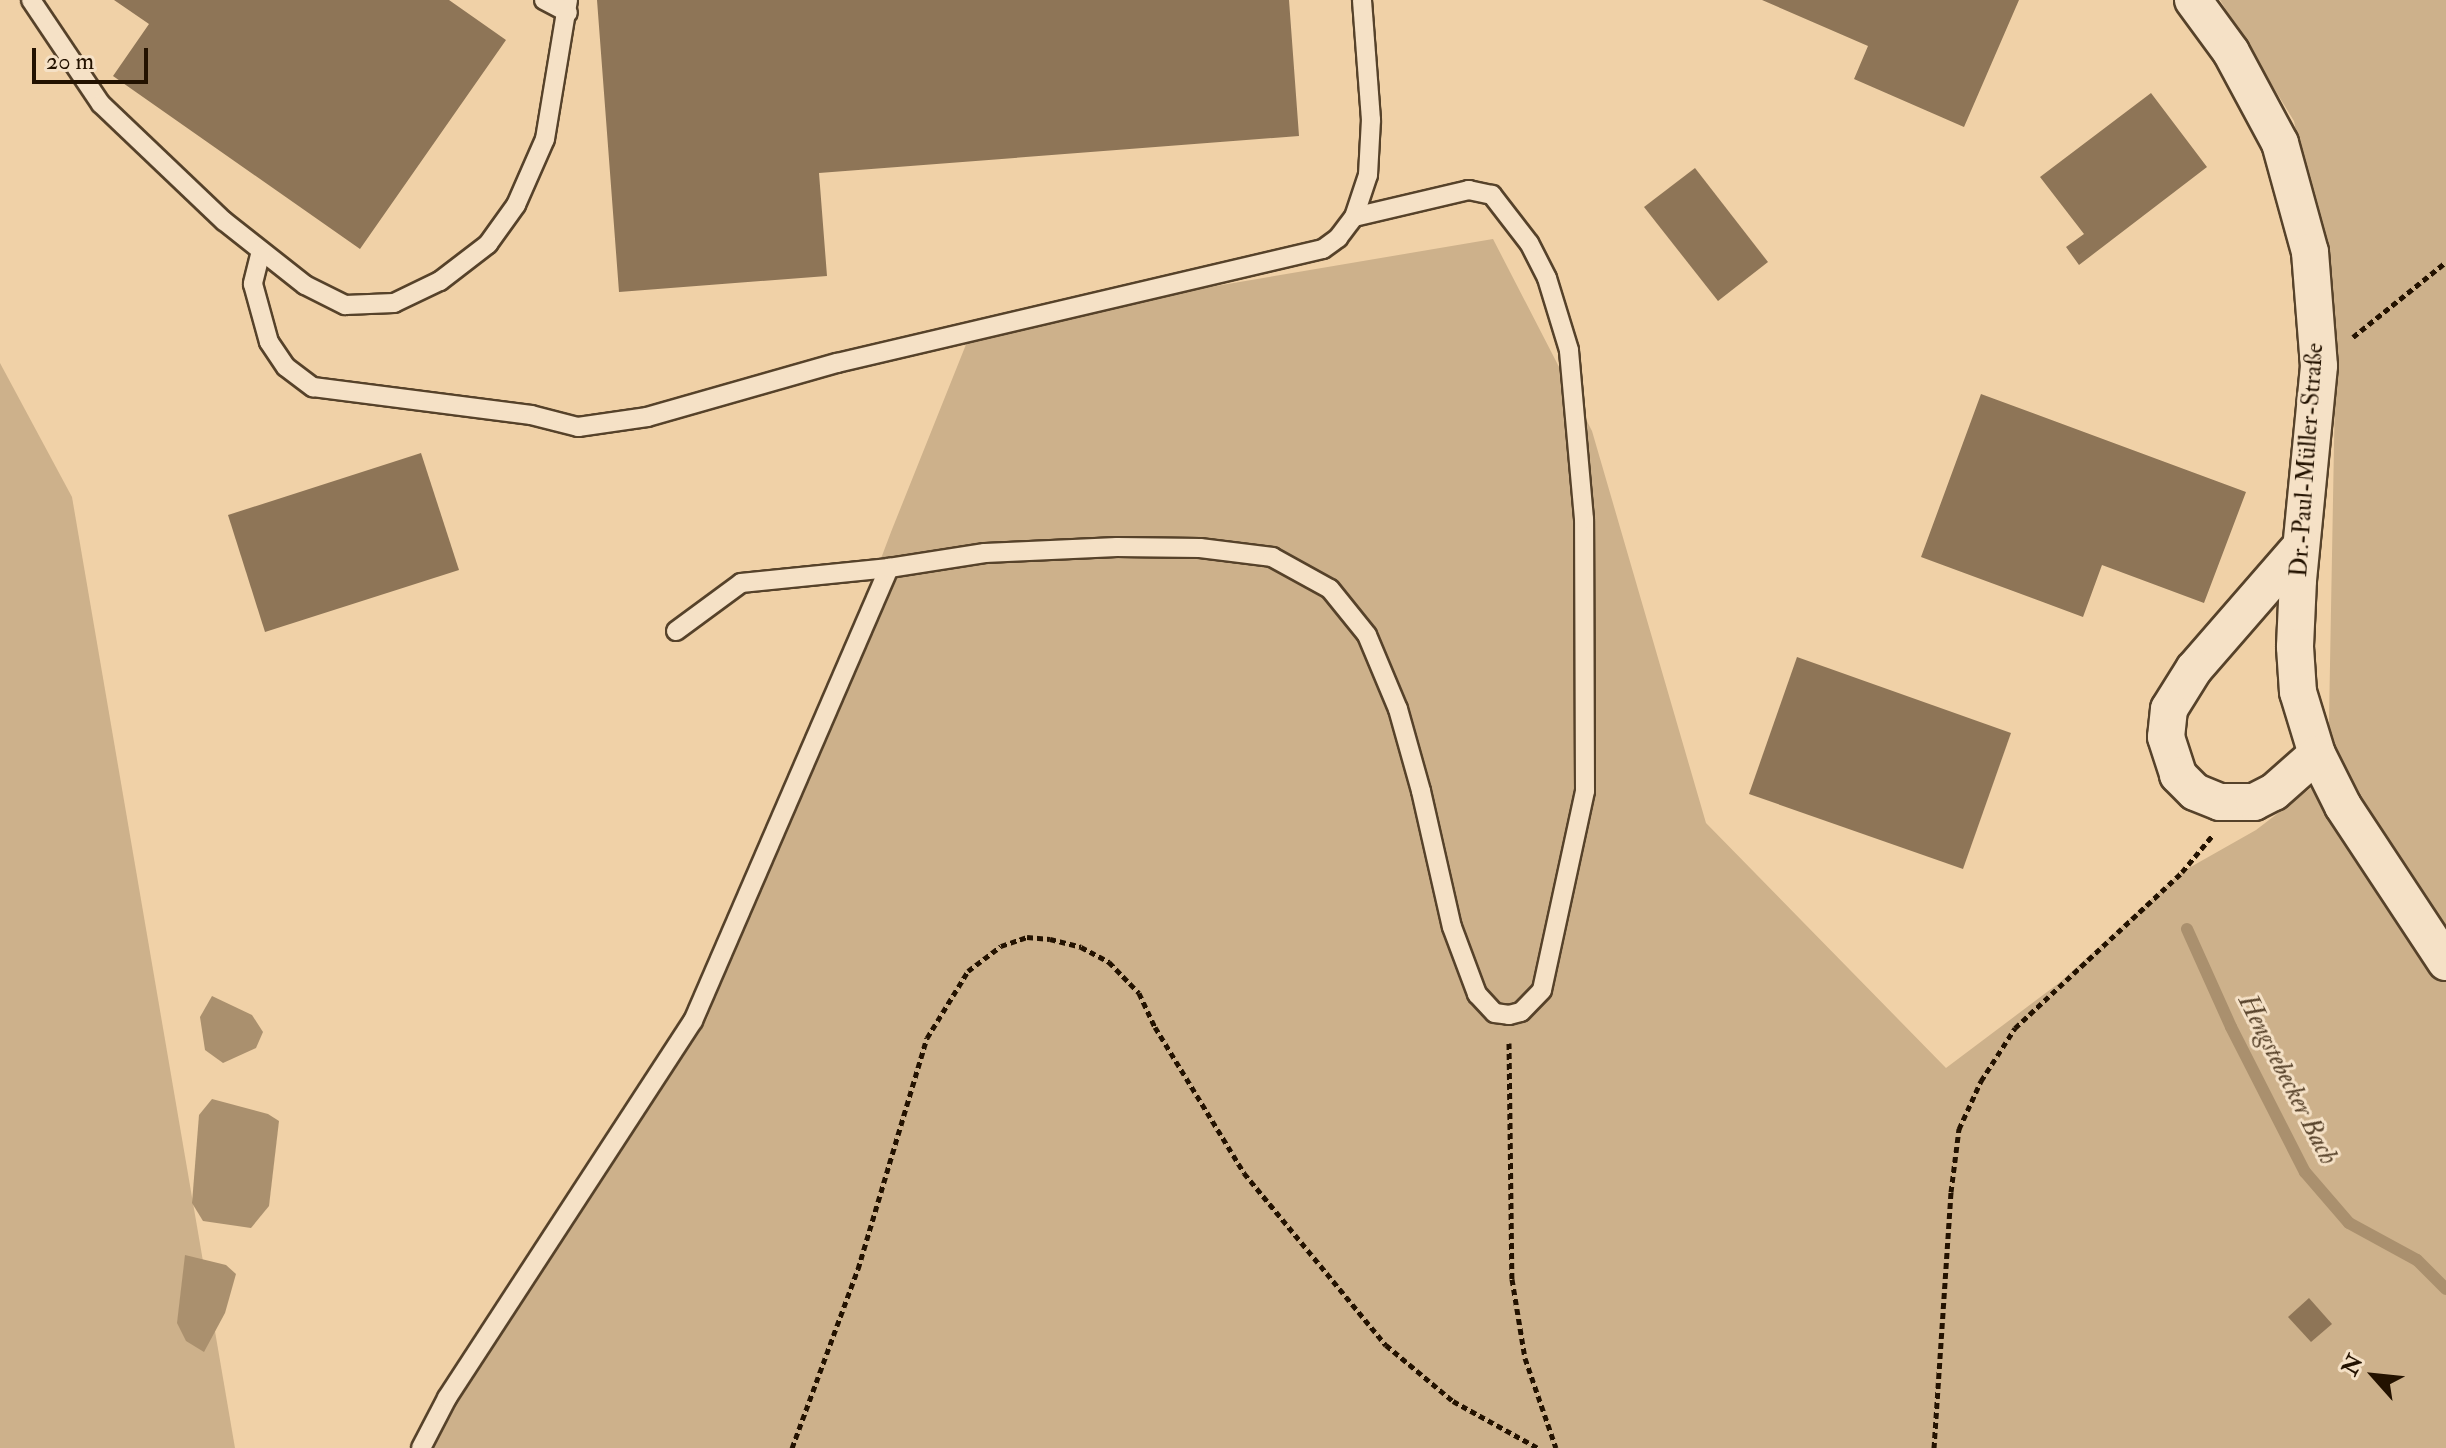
<!DOCTYPE html>
<meta charset="utf-8">
<style>
body{margin:0}
#map{position:relative;width:2446px;height:1448px;overflow:hidden;background:#f0d1a7;font-family:"IM FELL Double Pica",serif}
div>[style]{position:absolute}
[style*='--x']{left:calc(var(--x)*1px);top:calc(var(--y)*1px);width:calc(var(--w)*1px);rotate:calc(var(--a)*1deg)}
.green>*{inset:0;background:#cdb18b}
.water>*{inset:0;background:#aa906e}
.stream>*{height:12px;margin:-6px;padding:0 6px;transform-origin:6px;border-radius:6px;background:#aa906e}
.building>*{inset:0;background:#8e7557}
.path>*{height:5px;margin-top:-2.5px;transform-origin:0;background:repeating-linear-gradient(90deg,#231200 0 6px,transparent 0 10px)}
.roads{filter:drop-shadow(2px 0 #56422a) drop-shadow(-2px 0 #56422a) drop-shadow(0 2px #56422a) drop-shadow(0 -2px #56422a)}
.service>*{height:18px;margin:-9px;padding:0 9px;transform-origin:9px;border-radius:9px;background:#f5e1c6}
.minor>*{height:36px;margin:-18px;padding:0 18px;transform-origin:18px;border-radius:18px;background:#f5e1c6}
span{translate:-50% -50%;white-space:nowrap;text-align:center;line-height:1.15;-webkit-text-stroke:6px #f5e1c6;paint-order:stroke}
.street-label{font-size:24px;color:#231200}
.water-label{font-size:26px;color:#59442c;font-style:italic}
.north{position:absolute;left:2334px;top:1336px;width:80px;height:80px;-webkit-text-stroke:6px #f5e1c6;paint-order:stroke;rotate:297deg;font-size:22px;font-weight:700;line-height:32px;text-align:center;color:#231200}
.north::after{content:'';display:block;margin:auto;width:28px;height:36px;background:#231200;clip-path:polygon(50% 0,100% 100%,50% 72%,0 100%)}
.scale{position:absolute;left:32px;top:48px;width:116px;height:36px;box-sizing:border-box;border:4px solid #231200;border-top:0;padding-left:10px;font-size:24px;line-height:28px;white-space:nowrap;color:#231200;-webkit-text-stroke:6px #f5e1c6;paint-order:stroke}
</style>
<div id="map">
<div class="green">
<i style="clip-path:polygon(2220px 0,2446px 0,2446px 1448px,425px 1448px,447px 1398px,707px 1019px,891px 532px,973px 327px,1493px 239px,1592px 431px,1706px 823px,1946px 1068px,2059px 983px,2180px 873px,2256px 830px,2328px 775px,2336px 335px,2294px 121px)"></i>
<i style="clip-path:polygon(0 363px,72px 497px,235px 1448px,0 1448px)"></i>
</div>
<div class="water">
<i style="clip-path:polygon(212px 996px,252px 1015px,263px 1032px,256px 1048px,223px 1063px,205px 1050px,200px 1017px)"></i>
<i style="clip-path:polygon(212px 1099px,268px 1114px,279px 1121px,269px 1206px,251px 1228px,203px 1221px,192px 1203px,199px 1115px)"></i>
<i style="clip-path:polygon(185px 1255px,226px 1265px,236px 1274px,225px 1313px,204px 1352px,186px 1341px,177px 1323px)"></i>
</div>
<div class="stream">
<i style="--x:2187;--y:929;--w:107;--a:65.8"></i>
<i style="--x:2231;--y:1027;--w:163;--a:63"></i>
<i style="--x:2305;--y:1172;--w:67;--a:49.2"></i>
<i style="--x:2349;--y:1223;--w:77;--a:28.6"></i>
<i style="--x:2417;--y:1260;--w:41;--a:45"></i>
</div>
<div class="building">
<i style="clip-path:polygon(114px 0,449px 0,506px 40px,360px 249px,113px 76px,149px 24px)"></i>
<i style="clip-path:polygon(597px 0,1289px 0,1299px 136px,819px 173px,827px 276px,619px 292px)"></i>
<i style="clip-path:polygon(1762px 0,2019px 0,1964px 127px,1854px 79px,1868px 46px)"></i>
<i style="clip-path:polygon(2151px 93px,2207px 167px,2079px 265px,2066px 247px,2084px 234px,2040px 177px)"></i>
<i style="clip-path:polygon(1695px 168px,1768px 262px,1718px 301px,1644px 207px)"></i>
<i style="clip-path:polygon(1981px 394px,2246px 492px,2204px 603px,2102px 565px,2083px 617px,1921px 557px)"></i>
<i style="clip-path:polygon(421px 453px,459px 570px,265px 632px,228px 515px)"></i>
<i style="clip-path:polygon(1797px 657px,2011px 733px,1963px 869px,1749px 794px)"></i>
<i style="clip-path:polygon(2309px 1298px,2332px 1324px,2311px 1342px,2288px 1317px)"></i>
</div>
<div class="path">
<i style="--x:2353;--y:337;--w:119;--a:-38.9"></i>
<i style="--x:1509;--y:1043;--w:236;--a:89.3"></i>
<i style="--x:1512;--y:1279;--w:80;--a:80.7"></i>
<i style="--x:1525;--y:1358;--w:95;--a:71"></i>
<i style="--x:792;--y:1448;--w:191;--a:-69.8"></i>
<i style="--x:858;--y:1269;--w:241;--a:-73.4"></i>
<i style="--x:927;--y:1038;--w:79;--a:-58.5"></i>
<i style="--x:968;--y:971;--w:41;--a:-37.1"></i>
<i style="--x:1001;--y:946;--w:28;--a:-19"></i>
<i style="--x:1027;--y:937;--w:23;--a:5"></i>
<i style="--x:1050;--y:939;--w:32;--a:14"></i>
<i style="--x:1081;--y:947;--w:32;--a:28"></i>
<i style="--x:1109;--y:962;--w:43;--a:45.9"></i>
<i style="--x:1139;--y:993;--w:38;--a:65"></i>
<i style="--x:1155;--y:1027;--w:171;--a:58.6"></i>
<i style="--x:1244;--y:1173;--w:223;--a:50.5"></i>
<i style="--x:1386;--y:1345;--w:87;--a:39.9"></i>
<i style="--x:1453;--y:1401;--w:97;--a:28.9"></i>
<i style="--x:1934;--y:1448;--w:257;--a:-86.2"></i>
<i style="--x:1951;--y:1192;--w:64;--a:-82.8"></i>
<i style="--x:1959;--y:1129;--w:53;--a:-65.4"></i>
<i style="--x:1981;--y:1081;--w:63;--a:-57.3"></i>
<i style="--x:2015;--y:1028;--w:229;--a:-43"></i>
<i style="--x:2182;--y:872;--w:47;--a:-50.2"></i>
</div>
<div class="roads">
<div class="service">
<i style="--x:31;--y:0;--w:125;--a:56.1"></i>
<i style="--x:101;--y:104;--w:170;--a:43.6"></i>
<i style="--x:224;--y:221;--w:103;--a:38.3"></i>
<i style="--x:305;--y:285;--w:45;--a:26.6"></i>
<i style="--x:345;--y:305;--w:49;--a:-2.3"></i>
<i style="--x:394;--y:303;--w:51;--a:-25.6"></i>
<i style="--x:440;--y:281;--w:61;--a:-37.6"></i>
<i style="--x:488;--y:244;--w:48;--a:-54.3"></i>
<i style="--x:516;--y:205;--w:72;--a:-66.3"></i>
<i style="--x:545;--y:139;--w:141;--a:-80.6"></i>
<i style="--x:544;--y:0;--w:27;--a:28"></i>
<i style="--x:261;--y:251;--w:34;--a:104"></i>
<i style="--x:253;--y:284;--w:60;--a:74.6"></i>
<i style="--x:269;--y:342;--w:30;--a:56"></i>
<i style="--x:286;--y:367;--w:34;--a:37"></i>
<i style="--x:313;--y:387;--w:220;--a:7.3"></i>
<i style="--x:531;--y:415;--w:49;--a:14.3"></i>
<i style="--x:578;--y:427;--w:70;--a:-8.2"></i>
<i style="--x:647;--y:417;--w:198;--a:-15.9"></i>
<i style="--x:837;--y:363;--w:499;--a:-13.2"></i>
<i style="--x:1323;--y:249;--w:19;--a:-36"></i>
<i style="--x:1338;--y:238;--w:26;--a:-53"></i>
<i style="--x:676;--y:631;--w:81;--a:-36.4"></i>
<i style="--x:741;--y:583;--w:149;--a:-5.8"></i>
<i style="--x:421;--y:1448;--w:56;--a:-62.5"></i>
<i style="--x:447;--y:1398;--w:450;--a:-56.9"></i>
<i style="--x:693;--y:1021;--w:494;--a:-66.6"></i>
<i style="--x:889;--y:568;--w:97;--a:-8.9"></i>
<i style="--x:985;--y:553;--w:132;--a:-2.6"></i>
<i style="--x:1117;--y:547;--w:83;--a:0.7"></i>
<i style="--x:1200;--y:548;--w:73;--a:7.1"></i>
<i style="--x:1272;--y:557;--w:66;--a:28.9"></i>
<i style="--x:1330;--y:589;--w:59;--a:51.2"></i>
<i style="--x:1367;--y:635;--w:80;--a:67.3"></i>
<i style="--x:1398;--y:709;--w:85;--a:74.3"></i>
<i style="--x:1421;--y:791;--w:139;--a:77.2"></i>
<i style="--x:1452;--y:927;--w:72;--a:69.5"></i>
<i style="--x:1477;--y:994;--w:26;--a:47"></i>
<i style="--x:1495;--y:1013;--w:14;--a:8"></i>
<i style="--x:1509;--y:1015;--w:12;--a:-14"></i>
<i style="--x:1521;--y:1012;--w:30;--a:-46"></i>
<i style="--x:1542;--y:990;--w:204;--a:-77.8"></i>
<i style="--x:1585;--y:791;--w:272;--a:-90.2"></i>
<i style="--x:1584;--y:519;--w:170;--a:-95.1"></i>
<i style="--x:1569;--y:350;--w:75;--a:-107"></i>
<i style="--x:1547;--y:278;--w:39;--a:-117"></i>
<i style="--x:1529;--y:243;--w:61;--a:-127.6"></i>
<i style="--x:1492;--y:195;--w:24;--a:-168"></i>
<i style="--x:1469;--y:190;--w:118;--a:166.8"></i>
<i style="--x:1354;--y:217;--w:44;--a:-71.6"></i>
<i style="--x:1368;--y:175;--w:55;--a:-86.9"></i>
<i style="--x:1371;--y:120;--w:120;--a:-94.3"></i>
</div>
<div class="minor">
<i style="--x:2193;--y:0;--w:64;--a:53.8"></i>
<i style="--x:2231;--y:52;--w:103;--a:61.7"></i>
<i style="--x:2280;--y:143;--w:113;--a:74.6"></i>
<i style="--x:2310;--y:252;--w:114;--a:85.5"></i>
<i style="--x:2319;--y:366;--w:215;--a:95.6"></i>
<i style="--x:2298;--y:580;--w:67;--a:92.6"></i>
<i style="--x:2295;--y:647;--w:45;--a:86.2"></i>
<i style="--x:2298;--y:692;--w:65;--a:73"></i>
<i style="--x:2317;--y:754;--w:58;--a:63.4"></i>
<i style="--x:2343;--y:806;--w:187;--a:56.6"></i>
<i style="--x:2301;--y:546;--w:163;--a:131"></i>
<i style="--x:2194;--y:669;--w:47;--a:122"></i>
<i style="--x:2169;--y:709;--w:28;--a:96"></i>
<i style="--x:2166;--y:737;--w:40;--a:72"></i>
<i style="--x:2178;--y:775;--w:24;--a:45"></i>
<i style="--x:2195;--y:792;--w:27;--a:22"></i>
<i style="--x:2220;--y:802;--w:34;--a:0"></i>
<i style="--x:2254;--y:802;--w:22;--a:-27"></i>
<i style="--x:2274;--y:792;--w:57;--a:-41.5"></i>
</div>
</div>
<div class="street-label">
<span style="left:2307px;top:460px;rotate:-86deg">Dr.-Paul-Müller-Straße</span>
</div>
<div class="water-label">
<span style="left:2287px;top:1080px;rotate:63deg">Hengstebecker Bach</span>
</div>
<div class="north">N</div>
<div class="scale">20 m</div>
</div>
